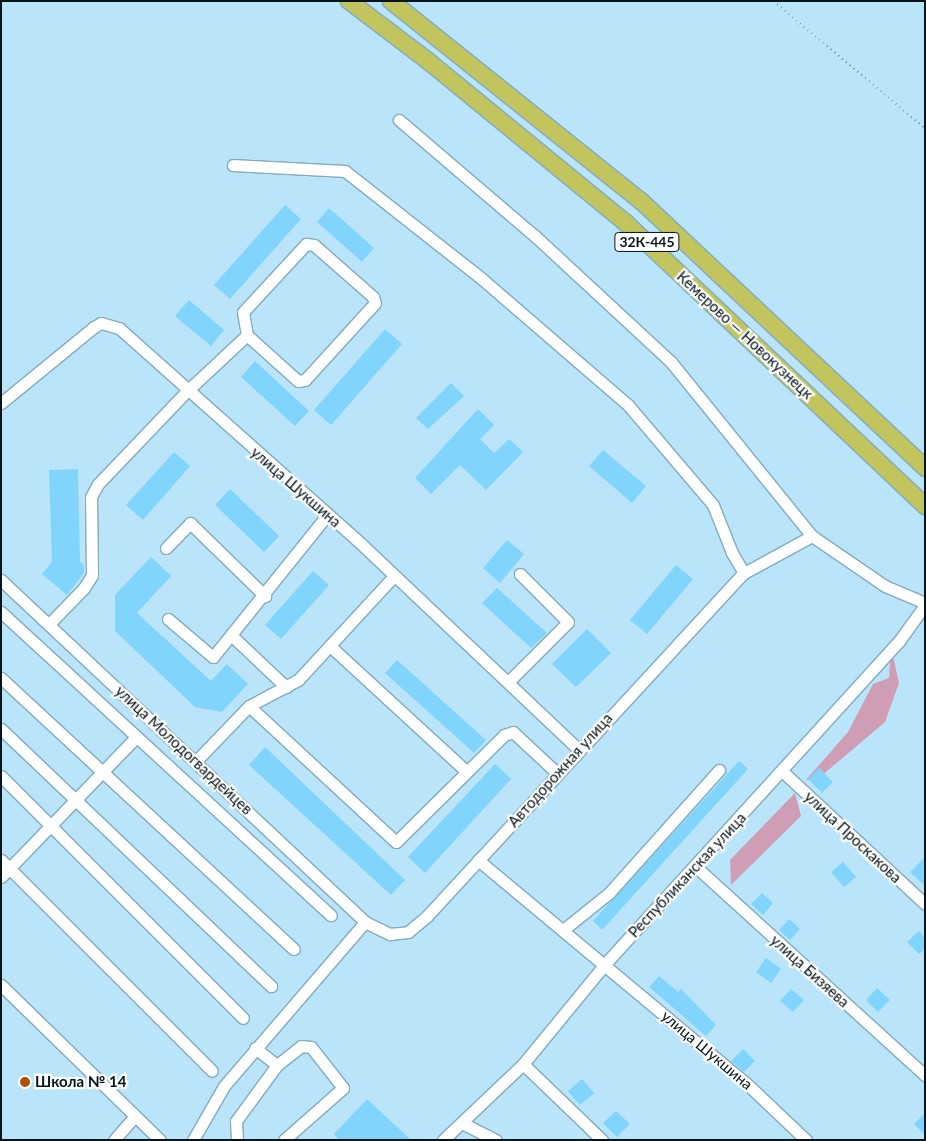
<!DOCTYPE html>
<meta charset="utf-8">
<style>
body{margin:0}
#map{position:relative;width:926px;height:1141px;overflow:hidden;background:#b9e4fa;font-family:Lato,sans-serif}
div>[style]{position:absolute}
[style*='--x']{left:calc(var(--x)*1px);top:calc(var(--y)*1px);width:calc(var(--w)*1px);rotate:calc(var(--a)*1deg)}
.green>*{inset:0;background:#cf9db4}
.building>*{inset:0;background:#81d4fc}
.path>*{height:2px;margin-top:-1px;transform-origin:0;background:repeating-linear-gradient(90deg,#799aab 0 1px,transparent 0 5px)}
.roads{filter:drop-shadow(1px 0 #82abbf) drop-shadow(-1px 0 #82abbf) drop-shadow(0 1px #82abbf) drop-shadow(0 -1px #82abbf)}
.minor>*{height:11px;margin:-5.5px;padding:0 5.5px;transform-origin:5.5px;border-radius:5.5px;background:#fff}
.highway>*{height:16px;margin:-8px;padding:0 8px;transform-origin:8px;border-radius:8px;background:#c2c45e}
.dots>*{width:14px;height:14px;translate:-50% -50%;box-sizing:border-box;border:2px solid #fefefe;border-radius:50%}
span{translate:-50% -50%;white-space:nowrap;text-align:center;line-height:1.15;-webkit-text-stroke:4.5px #fefefe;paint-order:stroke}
.shield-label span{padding:1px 4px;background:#fefefe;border:1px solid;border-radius:4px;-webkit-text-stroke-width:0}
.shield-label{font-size:14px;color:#05151c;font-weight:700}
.street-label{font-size:15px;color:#05151c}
.poi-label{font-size:15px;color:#05151c;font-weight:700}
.left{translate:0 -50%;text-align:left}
.frame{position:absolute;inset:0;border:2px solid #05151c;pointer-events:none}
</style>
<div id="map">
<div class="green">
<i style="clip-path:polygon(891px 647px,899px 683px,885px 722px,820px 777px,806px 780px,848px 732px,873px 684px,889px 678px)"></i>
<i style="clip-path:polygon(795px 793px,801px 816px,731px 885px,730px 860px)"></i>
</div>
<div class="building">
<i style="clip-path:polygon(285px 205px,301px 219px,230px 299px,214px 285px)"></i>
<i style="clip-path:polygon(329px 208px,374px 248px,362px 262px,317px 222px)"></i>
<i style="clip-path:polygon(189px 300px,224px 330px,211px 346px,175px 316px)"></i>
<i style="clip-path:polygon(385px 329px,402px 344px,331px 425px,314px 410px)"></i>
<i style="clip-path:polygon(255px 361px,309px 411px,295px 426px,241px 377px)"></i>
<i style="clip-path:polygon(451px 383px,464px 396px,428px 429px,416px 418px)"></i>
<i style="clip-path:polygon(478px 409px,494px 425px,480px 439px,494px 453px,509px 439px,523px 452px,486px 490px,460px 465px,431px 494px,415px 478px)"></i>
<i style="clip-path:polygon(603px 450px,646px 486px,632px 503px,589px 466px)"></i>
<i style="clip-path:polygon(174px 452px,190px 466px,143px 520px,126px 505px)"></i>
<i style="clip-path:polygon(78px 469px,80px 562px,84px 565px,84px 573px,67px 595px,42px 574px,52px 562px,49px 470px)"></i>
<i style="clip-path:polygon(230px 489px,279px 536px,264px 552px,215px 505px)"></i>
<i style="clip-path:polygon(507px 540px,524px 554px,500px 583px,483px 568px)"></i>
<i style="clip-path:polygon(151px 557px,171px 576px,137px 613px,211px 681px,227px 664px,248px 684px,222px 712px,195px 707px,115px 631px,115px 595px)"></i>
<i style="clip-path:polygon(676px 565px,693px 579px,647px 634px,630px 620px)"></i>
<i style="clip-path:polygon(313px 571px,329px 585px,281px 639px,265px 625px)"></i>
<i style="clip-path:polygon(497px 588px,547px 633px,531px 648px,482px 603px)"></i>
<i style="clip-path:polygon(587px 629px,611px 653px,576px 687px,552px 664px)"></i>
<i style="clip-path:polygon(397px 660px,486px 740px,474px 753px,385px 673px)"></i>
<i style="clip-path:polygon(265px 747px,405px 880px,391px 895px,249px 765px)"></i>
<i style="clip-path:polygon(739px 761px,748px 769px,602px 930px,593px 921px)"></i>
<i style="clip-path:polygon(495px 764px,511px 779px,425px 873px,408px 857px)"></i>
<i style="clip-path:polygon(819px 768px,833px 782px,822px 793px,808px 779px)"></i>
<i style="clip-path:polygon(925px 857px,925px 886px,910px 872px)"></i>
<i style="clip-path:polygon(843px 862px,856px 877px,844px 887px,831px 872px)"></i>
<i style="clip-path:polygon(762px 893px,773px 903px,763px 915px,751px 904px)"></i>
<i style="clip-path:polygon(789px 919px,800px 929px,790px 940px,779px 930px)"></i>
<i style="clip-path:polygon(919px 931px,925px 938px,925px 949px,919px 954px,907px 942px)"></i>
<i style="clip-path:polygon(766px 958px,781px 969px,771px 983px,756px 972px)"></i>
<i style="clip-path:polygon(659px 976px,678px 992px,681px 989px,716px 1025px,706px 1036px,649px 987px)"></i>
<i style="clip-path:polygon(877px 988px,890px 1000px,878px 1012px,866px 1000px)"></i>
<i style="clip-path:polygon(791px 989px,804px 1000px,793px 1012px,780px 1001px)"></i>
<i style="clip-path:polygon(743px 1049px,755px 1061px,744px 1072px,731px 1061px)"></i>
<i style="clip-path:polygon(582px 1079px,594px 1093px,580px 1105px,568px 1091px)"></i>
<i style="clip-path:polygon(367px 1099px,411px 1140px,339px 1140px,334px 1134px)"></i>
<i style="clip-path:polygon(616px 1111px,630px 1124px,617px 1137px,603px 1123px)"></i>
<i style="clip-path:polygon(925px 1113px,925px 1135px,914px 1124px)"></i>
</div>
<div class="path">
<i style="--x:773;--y:1;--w:198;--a:39.9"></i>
</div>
<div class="roads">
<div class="minor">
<i style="--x:399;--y:120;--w:179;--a:40.5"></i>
<i style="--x:535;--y:236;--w:185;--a:42.8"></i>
<i style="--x:671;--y:362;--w:224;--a:51"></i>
<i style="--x:233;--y:165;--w:112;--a:3.1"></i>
<i style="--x:345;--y:171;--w:174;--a:38.2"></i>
<i style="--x:482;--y:279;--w:193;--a:40.8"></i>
<i style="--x:628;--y:405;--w:131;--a:49.6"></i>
<i style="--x:713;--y:505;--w:52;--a:68.4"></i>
<i style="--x:732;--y:553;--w:23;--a:59"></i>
<i style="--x:306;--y:244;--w:8;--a:7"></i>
<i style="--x:314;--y:245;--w:79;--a:41.4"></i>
<i style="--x:373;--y:297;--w:6;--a:72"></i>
<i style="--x:375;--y:303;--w:104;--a:132.3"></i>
<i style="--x:305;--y:380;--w:7;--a:172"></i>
<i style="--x:298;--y:381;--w:69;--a:-138"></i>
<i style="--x:247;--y:335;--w:23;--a:-100"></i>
<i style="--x:243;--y:312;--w:93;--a:-47.2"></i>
<i style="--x:1;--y:403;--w:120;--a:-39.3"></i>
<i style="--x:94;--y:327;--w:8;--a:-30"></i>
<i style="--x:101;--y:323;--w:19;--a:16"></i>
<i style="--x:119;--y:328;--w:317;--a:41.7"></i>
<i style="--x:356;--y:539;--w:306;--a:43.4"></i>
<i style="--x:166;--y:548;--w:35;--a:-46"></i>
<i style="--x:190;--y:523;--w:105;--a:44.2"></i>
<i style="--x:1;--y:580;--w:499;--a:43.2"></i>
<i style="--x:365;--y:922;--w:28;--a:26"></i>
<i style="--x:390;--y:934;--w:18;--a:-6"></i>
<i style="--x:408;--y:932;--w:25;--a:-40"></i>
<i style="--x:427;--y:916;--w:467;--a:-47.3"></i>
<i style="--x:744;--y:573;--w:77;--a:-28.6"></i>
<i style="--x:812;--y:536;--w:88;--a:34.4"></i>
<i style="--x:885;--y:586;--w:43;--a:23"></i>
<i style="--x:1;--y:612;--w:448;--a:42.6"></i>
<i style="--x:168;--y:619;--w:59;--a:40.2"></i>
<i style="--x:213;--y:657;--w:182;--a:-51.2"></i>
<i style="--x:49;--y:624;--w:50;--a:-45.8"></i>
<i style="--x:84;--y:588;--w:15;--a:-58"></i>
<i style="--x:92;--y:575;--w:78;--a:-90.7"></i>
<i style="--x:91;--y:497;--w:15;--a:-62"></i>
<i style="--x:98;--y:484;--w:129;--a:-46.3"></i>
<i style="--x:187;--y:391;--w:82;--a:-43"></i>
<i style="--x:231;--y:635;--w:76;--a:43.4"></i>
<i style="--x:330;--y:646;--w:186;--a:42.6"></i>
<i style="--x:1;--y:678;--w:399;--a:42.8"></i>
<i style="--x:509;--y:681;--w:83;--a:-45"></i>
<i style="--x:568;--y:622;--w:68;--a:-135"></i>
<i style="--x:249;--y:706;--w:200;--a:42.8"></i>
<i style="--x:396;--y:842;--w:152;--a:-44.7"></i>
<i style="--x:504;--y:735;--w:9;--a:-18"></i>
<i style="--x:513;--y:732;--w:60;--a:43"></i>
<i style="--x:1;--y:729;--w:373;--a:43.6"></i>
<i style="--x:196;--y:761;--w:76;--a:-46.1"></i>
<i style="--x:249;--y:706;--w:55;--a:-28"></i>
<i style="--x:298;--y:680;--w:142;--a:-47.3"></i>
<i style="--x:782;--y:771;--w:195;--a:42.9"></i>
<i style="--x:1;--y:776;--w:342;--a:45"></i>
<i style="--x:1;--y:860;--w:298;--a:45"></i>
<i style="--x:478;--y:860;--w:349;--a:39.8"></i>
<i style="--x:746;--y:1083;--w:83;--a:43.5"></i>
<i style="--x:695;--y:866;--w:311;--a:42.3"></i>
<i style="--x:1;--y:877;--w:193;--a:-46"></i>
<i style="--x:563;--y:930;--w:59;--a:-38.8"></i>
<i style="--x:609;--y:893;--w:165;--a:-48.2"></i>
<i style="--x:1;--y:985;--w:222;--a:44.3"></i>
<i style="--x:255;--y:1048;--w:28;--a:38"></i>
<i style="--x:523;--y:1064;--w:110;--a:43.9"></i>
<i style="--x:462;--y:1123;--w:38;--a:27"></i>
<i style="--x:114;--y:1140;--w:32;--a:-49"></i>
<i style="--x:193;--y:1140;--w:62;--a:-60.1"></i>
<i style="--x:224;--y:1086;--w:216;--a:-49.3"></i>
<i style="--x:237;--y:1140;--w:19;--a:-93"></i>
<i style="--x:236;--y:1121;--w:69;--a:-53.8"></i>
<i style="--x:277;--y:1065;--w:31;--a:-38"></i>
<i style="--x:301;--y:1046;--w:10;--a:6"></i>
<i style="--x:311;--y:1047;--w:52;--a:52"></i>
<i style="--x:343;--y:1088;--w:79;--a:138.6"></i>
<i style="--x:443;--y:1140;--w:110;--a:-43.5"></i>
<i style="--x:523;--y:1064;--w:129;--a:-50.6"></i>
<i style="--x:605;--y:964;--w:437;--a:-47.7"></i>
<i style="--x:899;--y:641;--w:44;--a:-54.2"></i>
</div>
<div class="highway">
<i style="--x:349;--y:1;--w:99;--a:37.2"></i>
<i style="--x:428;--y:61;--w:256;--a:39.3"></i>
<i style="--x:626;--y:223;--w:412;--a:43.4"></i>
<i style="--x:391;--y:1;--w:320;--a:38.7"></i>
<i style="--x:641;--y:201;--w:390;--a:43.2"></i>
</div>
</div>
<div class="dots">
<i style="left:25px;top:1082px;background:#af5000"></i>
</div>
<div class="shield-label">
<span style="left:647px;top:242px">32К-445</span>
</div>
<div class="street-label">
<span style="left:745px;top:335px;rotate:43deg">Кемерово — Новокузнецк</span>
<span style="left:296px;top:487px;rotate:41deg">улица Шукшина</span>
<span style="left:184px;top:750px;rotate:43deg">улица Молодогвардейцев</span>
<span style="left:560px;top:770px;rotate:-48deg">Автодорожная улица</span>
<span style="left:853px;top:837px;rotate:43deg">улица Проскакова</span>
<span style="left:687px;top:875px;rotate:-47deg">Республиканская улица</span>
<span style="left:810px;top:971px;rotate:42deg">улица Бизяева</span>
<span style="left:707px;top:1050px;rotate:40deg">улица Шукшина</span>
</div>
<div class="poi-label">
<span class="left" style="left:35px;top:1082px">Школа № 14</span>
</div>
<div class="frame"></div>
</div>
